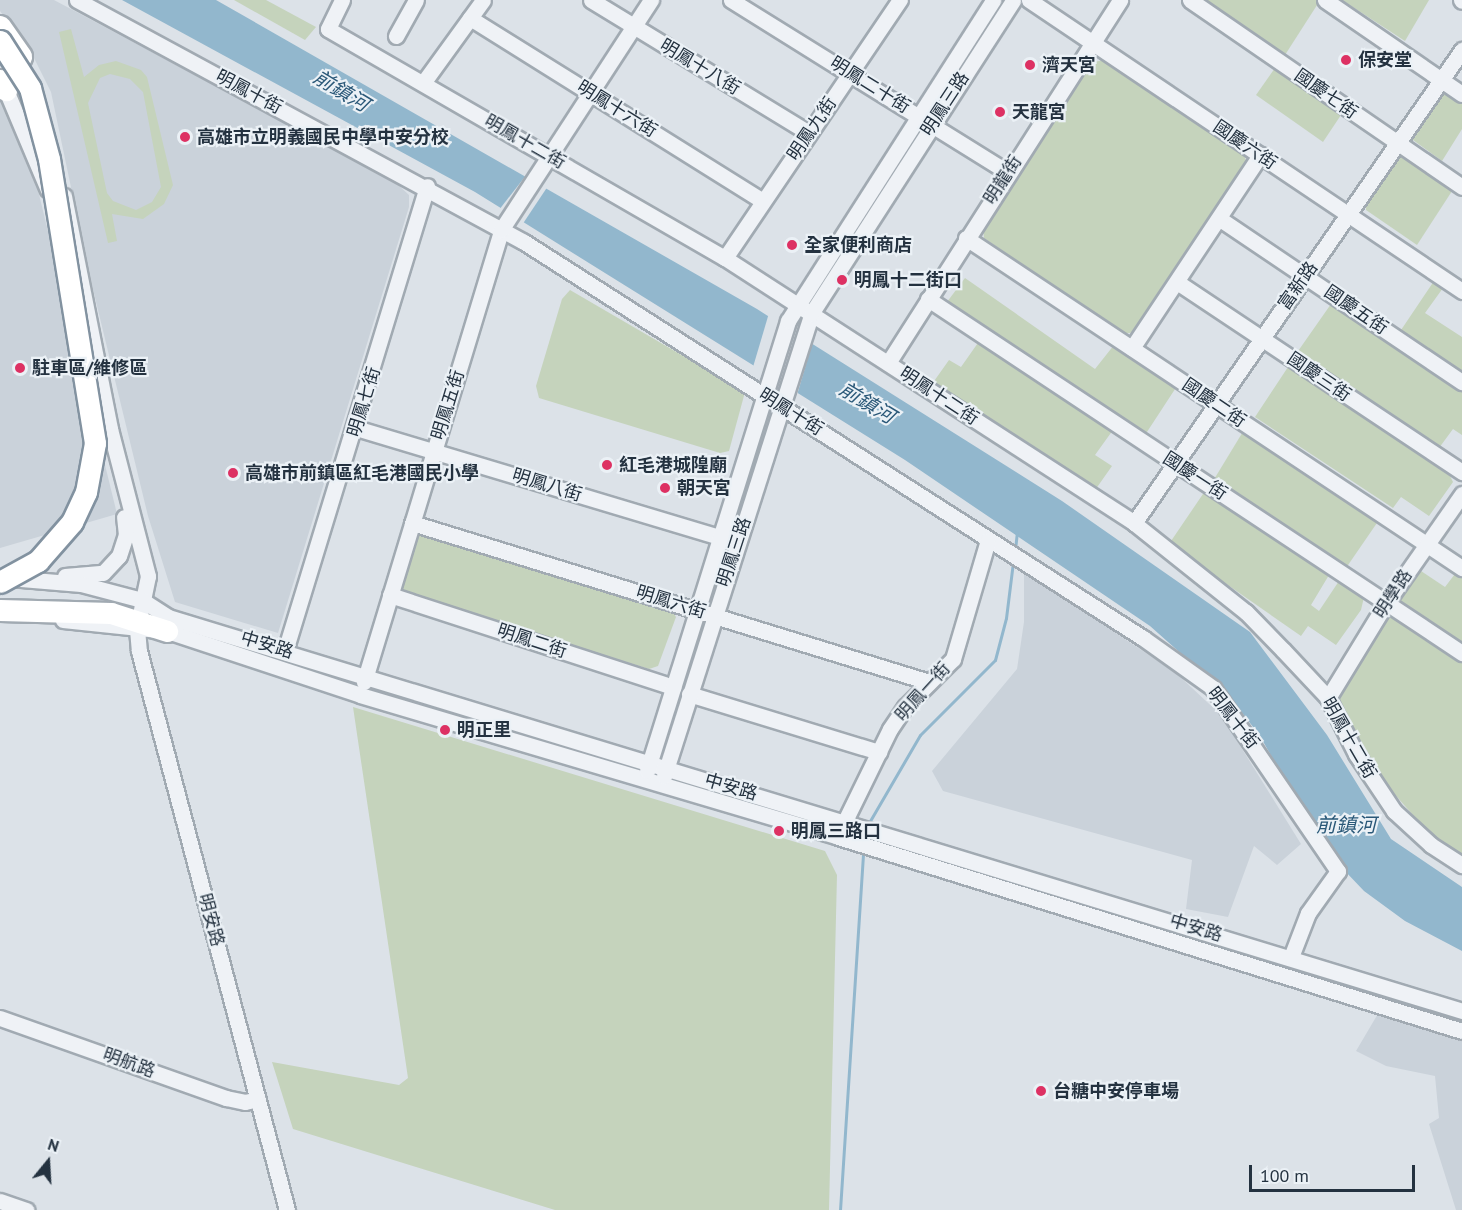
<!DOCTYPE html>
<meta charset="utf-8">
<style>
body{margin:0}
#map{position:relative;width:1462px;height:1210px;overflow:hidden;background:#dce2e8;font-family:"PT Sans","Noto Sans TC",sans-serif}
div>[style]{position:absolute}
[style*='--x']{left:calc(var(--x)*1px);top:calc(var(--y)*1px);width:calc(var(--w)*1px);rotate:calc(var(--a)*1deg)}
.built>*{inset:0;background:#cad2da}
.green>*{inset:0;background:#c5d3bc}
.water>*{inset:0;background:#92b7cd}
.pier>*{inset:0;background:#dce2e8}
.stream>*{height:3px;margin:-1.5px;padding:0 1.5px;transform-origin:1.5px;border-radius:1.5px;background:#92b7cd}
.roads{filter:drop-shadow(2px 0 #a1aab2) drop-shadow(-2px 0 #a1aab2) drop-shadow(0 2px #a1aab2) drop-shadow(0 -2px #a1aab2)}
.minor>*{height:15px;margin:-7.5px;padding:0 7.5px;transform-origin:7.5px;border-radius:7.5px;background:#eff2f6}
.highway>*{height:21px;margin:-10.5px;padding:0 10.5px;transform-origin:10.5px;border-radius:10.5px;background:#fff}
.bridges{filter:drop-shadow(2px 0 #8292a0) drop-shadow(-2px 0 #8292a0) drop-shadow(0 2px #8292a0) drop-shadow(0 -2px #8292a0)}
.highway-bridge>*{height:21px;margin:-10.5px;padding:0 10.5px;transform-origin:10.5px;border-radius:10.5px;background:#fff}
.dots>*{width:16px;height:16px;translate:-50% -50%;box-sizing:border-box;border:3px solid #ebf1f6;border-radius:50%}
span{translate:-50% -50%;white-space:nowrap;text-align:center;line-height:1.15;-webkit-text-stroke:4.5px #ebf1f6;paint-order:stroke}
.poi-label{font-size:18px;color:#243240;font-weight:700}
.left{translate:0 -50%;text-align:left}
.street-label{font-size:18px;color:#243240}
.water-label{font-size:20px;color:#2a5878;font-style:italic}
.north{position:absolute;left:18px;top:1132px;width:60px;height:60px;-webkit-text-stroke:4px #ebf1f6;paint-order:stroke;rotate:18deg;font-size:16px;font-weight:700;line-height:24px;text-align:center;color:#243240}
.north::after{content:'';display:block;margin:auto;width:21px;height:27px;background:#243240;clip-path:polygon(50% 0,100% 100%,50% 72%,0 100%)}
.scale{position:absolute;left:1249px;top:1165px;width:166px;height:27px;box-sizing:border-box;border:3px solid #243240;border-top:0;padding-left:8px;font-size:18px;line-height:21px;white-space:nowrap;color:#243240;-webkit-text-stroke:4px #ebf1f6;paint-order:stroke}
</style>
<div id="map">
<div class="built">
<i style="clip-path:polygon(0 0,54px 0,394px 181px,409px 195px,409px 207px,278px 633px,175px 602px,148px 516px,89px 273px,51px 92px,31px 52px,0 11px)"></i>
<i style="clip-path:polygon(0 100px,11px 116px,36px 182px,117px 514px,0 548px)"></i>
<i style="clip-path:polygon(1024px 571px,1177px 674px,1221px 715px,1301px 844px,1277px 865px,1254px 846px,1228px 917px,1186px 909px,1192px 860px,943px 791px,932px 771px,1017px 669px,1024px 622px)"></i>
<i style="clip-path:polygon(1379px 1012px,1462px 1039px,1462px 1210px,1456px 1210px,1429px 1124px,1439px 1118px,1435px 1076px,1386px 1066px,1356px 1051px)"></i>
</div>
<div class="green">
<i style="clip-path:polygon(234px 0,266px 0,316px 27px,305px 40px)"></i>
<i style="clip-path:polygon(1204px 0,1316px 0,1319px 2px,1285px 55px)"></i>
<i style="clip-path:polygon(1342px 0,1429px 0,1405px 41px)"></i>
<i style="clip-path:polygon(evenodd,71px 29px,84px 77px,99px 65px,116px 61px,141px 70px,147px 77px,173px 185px,164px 204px,143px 219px,112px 214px,117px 241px,108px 243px,59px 32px,71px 29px,110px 74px,130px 79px,143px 92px,161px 187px,152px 202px,136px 210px,113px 201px,107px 193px,88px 103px,100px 78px,110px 74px)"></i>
<i style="clip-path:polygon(1104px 60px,1244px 155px,1248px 166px,1136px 332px,1123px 334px,984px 238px,983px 227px,1089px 63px)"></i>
<i style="clip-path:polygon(1275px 68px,1341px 115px,1323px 142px,1256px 95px)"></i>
<i style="clip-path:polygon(1446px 93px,1462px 104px,1462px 129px,1442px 161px,1413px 140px,1411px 131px,1436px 94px)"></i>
<i style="clip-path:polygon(1403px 155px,1454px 188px,1417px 245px,1366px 210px,1366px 202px,1396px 157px)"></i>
<i style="clip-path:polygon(965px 278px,1095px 369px,1114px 345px,1179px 383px,1145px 435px,947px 302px)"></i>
<i style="clip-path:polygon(1434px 281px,1443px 288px,1425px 313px,1462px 337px,1462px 373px,1399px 333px)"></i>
<i style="clip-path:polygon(570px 290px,745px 392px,729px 451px,720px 453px,539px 398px,536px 386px,562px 299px)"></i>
<i style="clip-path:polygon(1331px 304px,1462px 392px,1462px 435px,1453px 429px,1439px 448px,1296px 354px)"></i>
<i style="clip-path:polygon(980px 340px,1113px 430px,1095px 455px,1112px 466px,1093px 493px,932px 384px,949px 360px,961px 367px)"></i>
<i style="clip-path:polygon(1288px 367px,1449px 474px,1453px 482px,1429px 516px,1401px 497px,1393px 508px,1255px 417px)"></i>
<i style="clip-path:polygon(1244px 430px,1379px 520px,1346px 568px,1213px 481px)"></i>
<i style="clip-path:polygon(1205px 491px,1329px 575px,1311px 605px,1319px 611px,1339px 581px,1364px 597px,1361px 610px,1336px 645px,1308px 626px,1301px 636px,1169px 544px)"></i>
<i style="clip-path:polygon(420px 530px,670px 608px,676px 617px,658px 666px,649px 669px,401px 592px,397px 584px,413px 532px)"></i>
<i style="clip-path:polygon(1458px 570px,1462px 573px,1462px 644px,1400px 604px,1401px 596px,1421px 571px,1445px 587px)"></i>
<i style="clip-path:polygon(1392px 617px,1462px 661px,1462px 858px,1428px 832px,1382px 780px,1339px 704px,1336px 694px,1384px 618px)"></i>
<i style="clip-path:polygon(353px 707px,825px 851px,837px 875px,829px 1210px,555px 1210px,293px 1129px,272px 1062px,399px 1085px,408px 1078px)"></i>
</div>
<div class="water">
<i style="clip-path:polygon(122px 0,216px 0,757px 309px,1062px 501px,1250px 632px,1327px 735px,1391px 839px,1462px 887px,1462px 951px,1405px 921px,1364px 891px,1324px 849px,1260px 736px,1230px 697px,1150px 626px,905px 460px,475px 192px)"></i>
</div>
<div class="pier">
<i style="clip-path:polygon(527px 174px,548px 186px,522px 225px,499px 210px)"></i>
<i style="clip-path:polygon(769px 313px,813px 341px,797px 395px,753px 367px)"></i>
</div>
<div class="stream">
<i style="--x:1015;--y:550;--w:18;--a:-84"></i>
<i style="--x:867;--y:826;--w:105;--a:-59.8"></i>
<i style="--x:920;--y:735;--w:106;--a:-45"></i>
<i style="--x:995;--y:660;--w:43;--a:-75.3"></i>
<i style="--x:1006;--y:618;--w:56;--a:-82.9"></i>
<i style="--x:840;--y:1210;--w:361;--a:-86.3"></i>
</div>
<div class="roads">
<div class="minor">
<i style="--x:77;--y:0;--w:508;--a:28.43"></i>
<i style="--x:524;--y:242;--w:735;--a:32.61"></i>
<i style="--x:1143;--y:638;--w:86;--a:35.5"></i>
<i style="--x:1213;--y:688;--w:222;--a:55.7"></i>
<i style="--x:1338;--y:871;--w:52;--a:125.5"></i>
<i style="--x:1308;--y:913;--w:47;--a:111.1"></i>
<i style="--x:342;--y:0;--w:32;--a:116"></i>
<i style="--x:328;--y:29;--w:458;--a:30"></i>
<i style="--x:725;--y:258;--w:487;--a:32.9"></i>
<i style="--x:1134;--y:523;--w:143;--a:38.5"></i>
<i style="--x:1246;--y:612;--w:53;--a:45.8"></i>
<i style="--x:1283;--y:650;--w:66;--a:46.8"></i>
<i style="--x:1328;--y:698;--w:63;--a:63.4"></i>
<i style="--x:1356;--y:754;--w:69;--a:56.3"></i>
<i style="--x:1394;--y:811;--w:50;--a:42.6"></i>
<i style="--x:1431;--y:845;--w:37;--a:33"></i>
<i style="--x:591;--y:0;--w:255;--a:31.4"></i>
<i style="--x:731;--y:0;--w:325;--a:31.9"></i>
<i style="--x:1029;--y:0;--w:522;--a:33.9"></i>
<i style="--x:1190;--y:0;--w:330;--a:34.5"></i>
<i style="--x:1325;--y:0;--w:166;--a:34.5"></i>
<i style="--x:1461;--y:0;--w:1;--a:45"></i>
<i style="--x:470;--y:18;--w:345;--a:32"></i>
<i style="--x:396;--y:36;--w:41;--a:-60.9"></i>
<i style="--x:423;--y:83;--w:102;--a:-54.1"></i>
<i style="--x:6;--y:90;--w:108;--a:67.2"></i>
<i style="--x:64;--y:196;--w:237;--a:78.8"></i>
<i style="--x:110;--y:429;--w:152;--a:75.5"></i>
<i style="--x:148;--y:576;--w:54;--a:101.7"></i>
<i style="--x:137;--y:629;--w:22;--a:85"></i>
<i style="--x:139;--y:651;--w:578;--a:75.17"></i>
<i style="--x:1220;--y:219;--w:292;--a:34"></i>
<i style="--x:966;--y:238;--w:596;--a:33.64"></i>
<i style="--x:725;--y:258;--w:312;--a:-55.9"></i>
<i style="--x:1177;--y:282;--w:343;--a:33.7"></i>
<i style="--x:928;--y:299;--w:641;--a:33.54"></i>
<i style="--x:1132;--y:348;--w:232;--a:-56.4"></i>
<i style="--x:888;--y:363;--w:431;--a:-57.4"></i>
<i style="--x:356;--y:428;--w:387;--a:16.7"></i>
<i style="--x:412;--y:523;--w:541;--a:17.09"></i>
<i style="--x:1134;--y:523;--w:576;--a:-55.26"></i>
<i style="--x:65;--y:576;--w:38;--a:-5"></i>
<i style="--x:103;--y:573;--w:23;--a:-47"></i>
<i style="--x:119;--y:556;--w:22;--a:-72"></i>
<i style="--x:126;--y:535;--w:18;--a:-96"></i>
<i style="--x:9;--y:578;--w:72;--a:4.8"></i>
<i style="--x:81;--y:584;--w:63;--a:14.7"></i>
<i style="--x:142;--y:600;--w:31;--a:33"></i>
<i style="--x:168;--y:617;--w:1353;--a:16.93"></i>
<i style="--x:390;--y:595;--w:298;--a:18"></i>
<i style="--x:63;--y:620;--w:105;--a:6"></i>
<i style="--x:167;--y:631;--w:203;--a:18.3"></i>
<i style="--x:360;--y:695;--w:499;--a:16.5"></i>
<i style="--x:838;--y:837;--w:653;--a:17.27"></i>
<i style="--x:285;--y:651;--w:486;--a:-73"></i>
<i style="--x:364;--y:682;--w:472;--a:-73.1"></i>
<i style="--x:501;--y:230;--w:275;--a:-56.9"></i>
<i style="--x:689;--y:694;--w:199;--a:17"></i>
<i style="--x:1328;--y:698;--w:111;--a:-58.6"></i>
<i style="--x:1386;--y:603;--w:133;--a:-55.1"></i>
<i style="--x:647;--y:771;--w:472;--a:-72.6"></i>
<i style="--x:788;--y:321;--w:381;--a:-57.4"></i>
<i style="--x:664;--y:776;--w:485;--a:-72.3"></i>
<i style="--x:811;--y:314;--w:373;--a:-57.2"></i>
<i style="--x:841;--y:829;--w:111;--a:-63.9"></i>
<i style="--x:890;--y:729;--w:27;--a:-56"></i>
<i style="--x:905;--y:707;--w:68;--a:-45"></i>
<i style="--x:953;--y:659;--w:124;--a:-73.6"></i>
<i style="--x:0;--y:1018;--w:240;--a:19.5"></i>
<i style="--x:226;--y:1098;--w:19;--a:12"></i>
<i style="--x:245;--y:1102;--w:13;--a:-13"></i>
<i style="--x:0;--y:1201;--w:28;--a:19"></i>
</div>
<div class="highway">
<i style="--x:0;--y:26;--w:37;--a:55"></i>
<i style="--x:0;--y:80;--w:12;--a:59"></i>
<i style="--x:0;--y:610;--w:111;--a:1.5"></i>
<i style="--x:111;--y:613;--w:59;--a:17.8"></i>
</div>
</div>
<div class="bridges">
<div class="highway-bridge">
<i style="--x:0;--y:41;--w:56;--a:57.4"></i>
<i style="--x:30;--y:88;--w:73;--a:75"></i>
<i style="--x:49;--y:159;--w:288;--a:80.8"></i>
<i style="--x:95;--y:443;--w:50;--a:100.4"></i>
<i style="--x:86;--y:492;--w:33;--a:115"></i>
<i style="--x:72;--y:522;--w:52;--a:131.1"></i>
<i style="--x:38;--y:561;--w:43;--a:151.1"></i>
</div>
</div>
<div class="dots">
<i style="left:1346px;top:60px;background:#dd3163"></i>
<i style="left:1030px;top:65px;background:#dd3163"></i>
<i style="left:1000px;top:112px;background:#dd3163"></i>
<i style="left:185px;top:137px;background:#dd3163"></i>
<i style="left:792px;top:245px;background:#dd3163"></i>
<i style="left:842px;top:280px;background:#dd3163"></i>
<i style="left:20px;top:368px;background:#dd3163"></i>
<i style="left:607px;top:465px;background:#dd3163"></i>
<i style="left:233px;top:473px;background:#dd3163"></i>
<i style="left:665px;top:488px;background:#dd3163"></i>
<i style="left:445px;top:730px;background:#dd3163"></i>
<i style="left:779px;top:831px;background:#dd3163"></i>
<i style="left:1041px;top:1091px;background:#dd3163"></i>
</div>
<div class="poi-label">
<span class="left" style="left:1358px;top:60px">保安堂</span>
<span class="left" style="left:1042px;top:65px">濟天宮</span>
<span class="left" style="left:1012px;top:112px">天龍宮</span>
<span class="left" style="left:197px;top:137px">高雄市立明義國民中學中安分校</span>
<span class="left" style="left:804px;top:245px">全家便利商店</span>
<span class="left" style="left:854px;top:280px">明鳳十二街口</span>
<span class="left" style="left:32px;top:368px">駐車區/維修區</span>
<span class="left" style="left:619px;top:465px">紅毛港城隍廟</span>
<span class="left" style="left:245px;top:473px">高雄市前鎮區紅毛港國民小學</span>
<span class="left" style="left:677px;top:488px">朝天宮</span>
<span class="left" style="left:457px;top:730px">明正里</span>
<span class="left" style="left:791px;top:831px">明鳳三路口</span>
<span class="left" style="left:1053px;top:1091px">台糖中安停車場</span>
</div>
<div class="street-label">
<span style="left:700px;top:67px;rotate:31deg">明鳳十八街</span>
<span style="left:870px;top:85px;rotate:32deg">明鳳二十街</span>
<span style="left:249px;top:92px;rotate:28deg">明鳳十街</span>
<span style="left:1326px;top:94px;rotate:35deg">國慶七街</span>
<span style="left:945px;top:104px;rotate:-57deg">明鳳三路</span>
<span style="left:617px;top:109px;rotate:32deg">明鳳十六街</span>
<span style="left:812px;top:129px;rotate:-56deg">明鳳九街</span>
<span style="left:525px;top:142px;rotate:30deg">明鳳十二街</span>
<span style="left:1245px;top:145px;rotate:34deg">國慶六街</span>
<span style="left:1003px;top:180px;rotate:-57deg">明龍街</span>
<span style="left:1298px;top:286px;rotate:-55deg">富新路</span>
<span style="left:1356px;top:310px;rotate:34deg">國慶五街</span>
<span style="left:1319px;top:377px;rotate:34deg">國慶三街</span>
<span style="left:939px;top:396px;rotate:33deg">明鳳十二街</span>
<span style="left:364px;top:402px;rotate:-73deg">明鳳七街</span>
<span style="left:1214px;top:403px;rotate:34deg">國慶二街</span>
<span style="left:448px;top:405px;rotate:-73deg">明鳳五街</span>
<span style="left:791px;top:412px;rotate:32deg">明鳳十街</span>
<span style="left:1195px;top:476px;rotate:33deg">國慶一街</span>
<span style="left:547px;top:485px;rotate:17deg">明鳳八街</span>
<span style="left:734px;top:552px;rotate:-72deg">明鳳三路</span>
<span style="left:1393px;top:594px;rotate:-57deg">明學路</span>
<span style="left:671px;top:602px;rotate:17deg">明鳳六街</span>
<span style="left:532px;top:641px;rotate:18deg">明鳳二街</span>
<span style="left:267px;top:645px;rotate:17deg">中安路</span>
<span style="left:923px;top:692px;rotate:-48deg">明鳳一街</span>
<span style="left:1233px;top:718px;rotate:52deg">明鳳十街</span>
<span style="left:1349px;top:738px;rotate:60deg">明鳳十二街</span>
<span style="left:731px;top:787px;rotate:16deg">中安路</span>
<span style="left:211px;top:920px;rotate:75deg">明安路</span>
<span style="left:1196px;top:928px;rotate:17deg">中安路</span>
<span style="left:129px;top:1063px;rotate:20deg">明航路</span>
</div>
<div class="water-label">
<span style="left:341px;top:91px;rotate:31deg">前鎮河</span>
<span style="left:867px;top:403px;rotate:31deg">前鎮河</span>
<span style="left:1346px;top:825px">前鎮河</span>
</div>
<div class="north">N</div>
<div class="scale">100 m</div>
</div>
